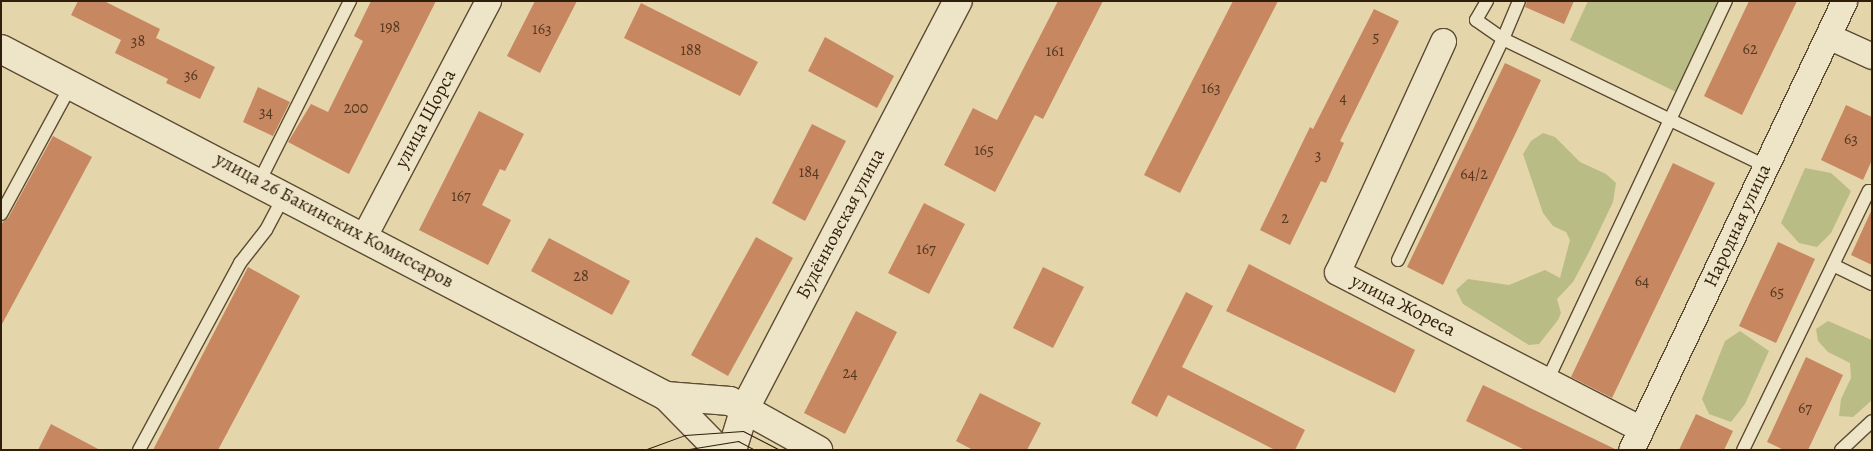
<!DOCTYPE html>
<meta charset="utf-8">
<style>
body{margin:0}
#map{position:relative;width:1873px;height:451px;overflow:hidden;background:#e5d5aa;font-family:Alegreya,serif}
div>[style]{position:absolute}
[style*='--x']{left:calc(var(--x)*1px);top:calc(var(--y)*1px);width:calc(var(--w)*1px);rotate:calc(var(--a)*1deg)}
.green>*{inset:0;background:#b9bc85}
.building>*{inset:0;background:#c78761}
.roads{filter:drop-shadow(1px 0 #5c4c33) drop-shadow(-1px 0 #5c4c33) drop-shadow(0 1px #5c4c33) drop-shadow(0 -1px #5c4c33)}
.lane>*{height:12px;margin:-6px;padding:0 6px;transform-origin:6px;border-radius:6px;background:#eee4c8}
.street>*{height:25px;margin:-12.5px;padding:0 12.5px;transform-origin:12.5px;border-radius:12.5px;background:#eee4c8}
.secondary>*{height:28px;margin:-14px;padding:0 14px;transform-origin:14px;border-radius:14px;background:#eee4c8}
.tram>*{height:1px;margin:-0.5px;padding:0 0.5px;transform-origin:0.5px;border-radius:0.5px;background:#2f1e0b}
span{translate:-50% -50%;white-space:nowrap;text-align:center;line-height:1.15;-webkit-text-stroke:5px #eee4c8;paint-order:stroke}
.number-label{font-size:16px;color:#553820}
.number-label span{-webkit-text-stroke-width:0}
.street-label{font-size:19px;color:#2f1e0b}
.frame{position:absolute;inset:0;border:2px solid #2f1e0b;pointer-events:none}
</style>
<div id="map">
<div class="green">
<i style="clip-path:polygon(1588px 1px,1718px 1px,1676px 92px,1570px 40px)"></i>
<i style="clip-path:polygon(1543px 133px,1555px 137px,1580px 162px,1606px 174px,1616px 183px,1613px 202px,1590px 250px,1573px 282px,1557px 299px,1561px 313px,1558px 320px,1539px 344px,1529px 345px,1463px 304px,1456px 290px,1468px 279px,1509px 285px,1545px 270px,1560px 278px,1570px 240px,1566px 232px,1553px 226px,1543px 213px,1523px 154px,1531px 141px)"></i>
<i style="clip-path:polygon(1805px 168px,1831px 173px,1851px 191px,1831px 233px,1817px 247px,1799px 243px,1781px 223px)"></i>
<i style="clip-path:polygon(1828px 321px,1872px 340px,1872px 400px,1853px 417px,1839px 416px,1841px 399px,1851px 378px,1850px 363px,1828px 352px,1818px 341px,1816px 329px)"></i>
<i style="clip-path:polygon(1740px 331px,1769px 351px,1745px 404px,1731px 422px,1709px 414px,1702px 399px,1725px 341px)"></i>
</div>
<div class="building">
<i style="clip-path:polygon(78px 1px,104px 1px,160px 29px,156px 38px,215px 67px,200px 99px,166px 83px,168px 79px,115px 53px,121px 40px,71px 15px)"></i>
<i style="clip-path:polygon(371px 1px,436px 1px,349px 174px,288px 142px,311px 104px,328px 112px,363px 41px,354px 36px)"></i>
<i style="clip-path:polygon(535px 1px,577px 1px,540px 73px,507px 56px)"></i>
<i style="clip-path:polygon(1058px 1px,1103px 1px,1043px 119px,1035px 115px,995px 192px,944px 165px,973px 108px,997px 120px)"></i>
<i style="clip-path:polygon(1233px 1px,1278px 1px,1180px 193px,1144px 175px)"></i>
<i style="clip-path:polygon(1527px 1px,1574px 1px,1564px 24px,1525px 7px)"></i>
<i style="clip-path:polygon(1749px 1px,1797px 1px,1742px 115px,1704px 96px)"></i>
<i style="clip-path:polygon(641px 3px,758px 62px,740px 96px,624px 38px)"></i>
<i style="clip-path:polygon(1374px 9px,1399px 21px,1340px 141px,1344px 143px,1326px 183px,1321px 181px,1290px 245px,1260px 230px,1310px 127px,1313px 129px)"></i>
<i style="clip-path:polygon(825px 37px,894px 76px,877px 108px,808px 71px)"></i>
<i style="clip-path:polygon(1505px 63px,1541px 80px,1443px 285px,1407px 267px)"></i>
<i style="clip-path:polygon(258px 87px,290px 102px,273px 136px,243px 122px)"></i>
<i style="clip-path:polygon(1846px 105px,1872px 117px,1872px 160px,1863px 180px,1821px 160px)"></i>
<i style="clip-path:polygon(479px 111px,524px 134px,505px 171px,500px 169px,482px 205px,511px 220px,488px 265px,419px 230px)"></i>
<i style="clip-path:polygon(812px 124px,846px 141px,805px 221px,772px 203px)"></i>
<i style="clip-path:polygon(53px 136px,92px 157px,1px 326px,1px 224px,8px 218px)"></i>
<i style="clip-path:polygon(1673px 163px,1715px 183px,1612px 398px,1571px 377px)"></i>
<i style="clip-path:polygon(924px 203px,965px 224px,929px 294px,888px 273px)"></i>
<i style="clip-path:polygon(1872px 209px,1872px 265px,1851px 255px)"></i>
<i style="clip-path:polygon(756px 237px,793px 258px,728px 376px,691px 355px)"></i>
<i style="clip-path:polygon(549px 238px,630px 281px,612px 315px,531px 271px)"></i>
<i style="clip-path:polygon(1778px 242px,1815px 259px,1776px 343px,1739px 326px)"></i>
<i style="clip-path:polygon(1249px 264px,1415px 350px,1395px 393px,1226px 311px)"></i>
<i style="clip-path:polygon(248px 267px,300px 296px,218px 450px,153px 450px)"></i>
<i style="clip-path:polygon(1043px 267px,1084px 287px,1053px 348px,1013px 328px)"></i>
<i style="clip-path:polygon(1186px 292px,1213px 306px,1182px 367px,1305px 430px,1295px 450px,1275px 450px,1168px 395px,1157px 417px,1131px 403px)"></i>
<i style="clip-path:polygon(856px 311px,897px 332px,845px 434px,804px 413px)"></i>
<i style="clip-path:polygon(1806px 357px,1843px 375px,1808px 450px,1784px 450px,1767px 442px)"></i>
<i style="clip-path:polygon(1483px 385px,1617px 450px,1525px 450px,1466px 421px)"></i>
<i style="clip-path:polygon(980px 393px,1041px 423px,1027px 450px,973px 450px,956px 441px)"></i>
<i style="clip-path:polygon(1696px 414px,1733px 431px,1724px 450px,1679px 450px)"></i>
<i style="clip-path:polygon(51px 424px,100px 450px,38px 450px)"></i>
</div>
<div class="roads">
<div class="lane">
<i style="--x:1487;--y:1;--w:22;--a:120"></i>
<i style="--x:1476;--y:20;--w:33;--a:35"></i>
<i style="--x:1503;--y:39;--w:41;--a:-67.2"></i>
<i style="--x:259;--y:182;--w:203;--a:-63.3"></i>
<i style="--x:1;--y:214;--w:147;--a:-61.5"></i>
<i style="--x:1398;--y:260;--w:245;--a:-64.6"></i>
<i style="--x:1503;--y:39;--w:292;--a:25.8"></i>
<i style="--x:1833;--y:265;--w:43;--a:26"></i>
<i style="--x:1548;--y:379;--w:418;--a:-64.8"></i>
<i style="--x:139;--y:450;--w:213;--a:-61.6"></i>
<i style="--x:240;--y:263;--w:42;--a:-51.8"></i>
<i style="--x:266;--y:230;--w:40;--a:-62"></i>
<i style="--x:1743;--y:450;--w:288;--a:-64.1"></i>
<i style="--x:1869;--y:191;--w:4;--a:34"></i>
<i style="--x:1841;--y:450;--w:42;--a:-43.1"></i>
</div>
<div class="street">
<i style="--x:1828;--y:36;--w:48;--a:24.4"></i>
<i style="--x:1443;--y:41;--w:254;--a:114.6"></i>
<i style="--x:1337;--y:272;--w:342;--a:27.3"></i>
<i style="--x:364;--y:236;--w:266;--a:-62.2"></i>
<i style="--x:1631;--y:450;--w:497;--a:-64.6"></i>
</div>
<div class="secondary">
<i style="--x:1;--y:49;--w:750;--a:27.56"></i>
<i style="--x:666;--y:396;--w:76;--a:45.5"></i>
<i style="--x:666;--y:396;--w:64;--a:4.5"></i>
<i style="--x:730;--y:401;--w:101;--a:29.1"></i>
<i style="--x:732;--y:450;--w:44;--a:-72.8"></i>
<i style="--x:745;--y:408;--w:459;--a:-62.4"></i>
</div>
</div>
<div class="tram">
<i style="--x:644;--y:450;--w:44;--a:-20.1"></i>
<i style="--x:685;--y:435;--w:58;--a:-3.9"></i>
<i style="--x:743;--y:431;--w:42;--a:27.2"></i>
<i style="--x:683;--y:450;--w:56;--a:-9.3"></i>
<i style="--x:738;--y:441;--w:19;--a:28"></i>
</div>
<div class="number-label">
<span style="left:390px;top:27px">198</span>
<span style="left:542px;top:29px">163</span>
<span style="left:1376px;top:37px">5</span>
<span style="left:138px;top:41px">38</span>
<span style="left:1750px;top:49px">62</span>
<span style="left:691px;top:50px">188</span>
<span style="left:1055px;top:51px">161</span>
<span style="left:191px;top:75px">36</span>
<span style="left:1211px;top:88px">163</span>
<span style="left:1343px;top:98px">4</span>
<span style="left:356px;top:108px">200</span>
<span style="left:266px;top:112px">34</span>
<span style="left:1851px;top:139px">63</span>
<span style="left:984px;top:150px">165</span>
<span style="left:1318px;top:155px">3</span>
<span style="left:809px;top:172px">184</span>
<span style="left:1474px;top:174px">64/2</span>
<span style="left:461px;top:196px">167</span>
<span style="left:1285px;top:218px">2</span>
<span style="left:926px;top:249px">167</span>
<span style="left:581px;top:276px">28</span>
<span style="left:1642px;top:281px">64</span>
<span style="left:1777px;top:292px">65</span>
<span style="left:850px;top:373px">24</span>
<span style="left:1805px;top:408px">67</span>
</div>
<div class="street-label">
<span style="left:426px;top:119px;rotate:-62deg">улица Щорса</span>
<span style="left:334px;top:221px;rotate:28deg">улица 26 Бакинских Комиссаров</span>
<span style="left:841px;top:224px;rotate:-62deg">Будённовская улица</span>
<span style="left:1738px;top:226px;rotate:-65deg">Народная улица</span>
<span style="left:1403px;top:306px;rotate:27deg">улица Жореса</span>
</div>
<div class="frame"></div>
</div>
